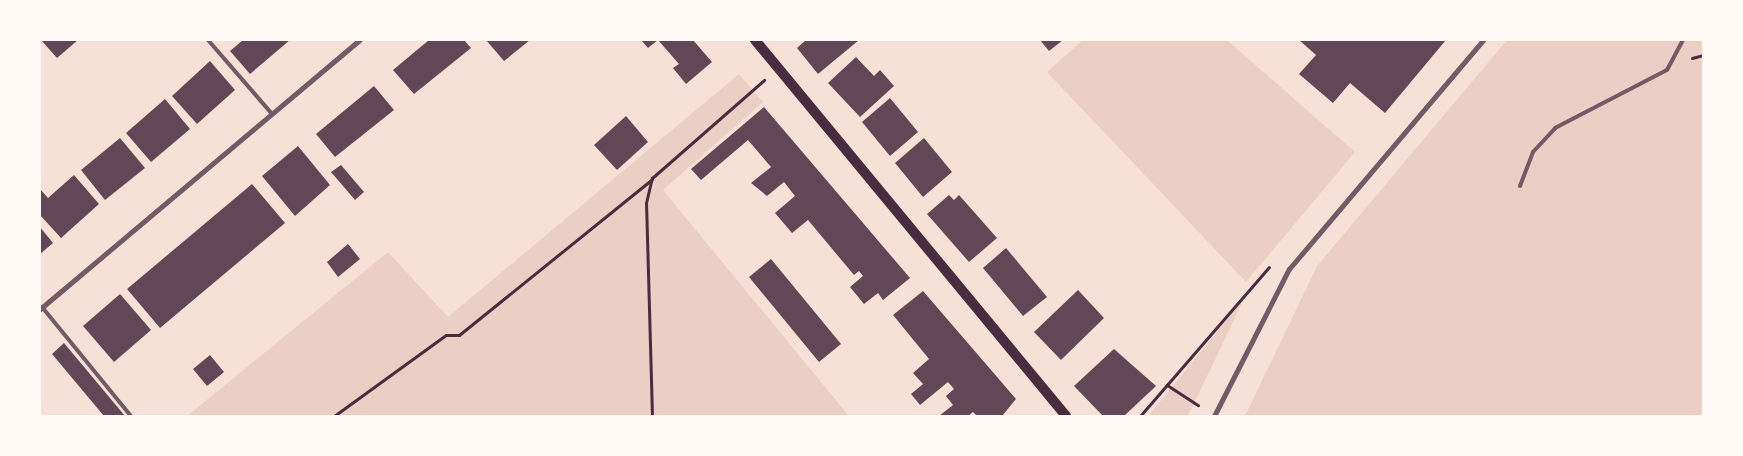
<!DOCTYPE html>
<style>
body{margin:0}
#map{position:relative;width:1743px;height:456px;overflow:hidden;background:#f7e1d7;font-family:Helvetica,sans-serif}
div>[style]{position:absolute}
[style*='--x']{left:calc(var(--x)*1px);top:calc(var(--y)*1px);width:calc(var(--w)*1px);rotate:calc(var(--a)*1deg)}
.green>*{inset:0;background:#ebcfc5}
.building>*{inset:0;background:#644757}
.path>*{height:3px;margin:-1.5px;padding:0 1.5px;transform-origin:1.5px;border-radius:1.5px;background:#4a2c40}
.service>*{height:4px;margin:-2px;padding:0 2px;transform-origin:2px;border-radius:2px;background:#755966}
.minor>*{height:5px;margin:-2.5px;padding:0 2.5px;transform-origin:2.5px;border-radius:2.5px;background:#755966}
.secondary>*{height:10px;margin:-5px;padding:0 5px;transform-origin:5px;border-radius:5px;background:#4a2c40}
span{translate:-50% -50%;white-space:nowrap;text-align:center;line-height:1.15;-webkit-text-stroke:4.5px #fffaf5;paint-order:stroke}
.frame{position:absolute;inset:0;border:41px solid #fffaf5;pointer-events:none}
</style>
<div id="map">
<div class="green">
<i style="clip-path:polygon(1083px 40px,1227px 40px,1355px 152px,1246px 282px,1047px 72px)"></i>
<i style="clip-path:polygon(1507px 40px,1703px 40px,1703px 416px,1245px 416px,1317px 266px)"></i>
<i style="clip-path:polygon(739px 74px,763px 102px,663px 190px,849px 416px,187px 416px,388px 252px,448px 317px)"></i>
<i style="clip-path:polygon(1244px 299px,1188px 416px,1148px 416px)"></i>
</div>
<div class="building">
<i style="clip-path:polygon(41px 40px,78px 40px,57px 58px)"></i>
<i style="clip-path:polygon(243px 40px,290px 40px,250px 74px,230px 51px)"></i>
<i style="clip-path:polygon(429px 40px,464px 40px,471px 48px,414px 94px,393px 70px)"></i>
<i style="clip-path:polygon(486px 40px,530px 40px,504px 61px)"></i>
<i style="clip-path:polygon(641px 40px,658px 40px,648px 48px)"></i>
<i style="clip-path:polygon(658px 40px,693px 40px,712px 62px,686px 84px,673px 68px,679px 64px)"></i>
<i style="clip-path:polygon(806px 40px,859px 40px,818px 74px,797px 48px)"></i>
<i style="clip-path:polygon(1040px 40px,1063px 40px,1049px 51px)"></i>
<i style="clip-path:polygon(1299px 40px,1446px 40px,1385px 113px,1350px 83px,1333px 103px,1299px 74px,1316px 55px)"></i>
<i style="clip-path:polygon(856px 57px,874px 76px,880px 70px,894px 86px,860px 117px,828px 83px)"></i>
<i style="clip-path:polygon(210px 61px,235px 90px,197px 124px,172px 96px)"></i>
<i style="clip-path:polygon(374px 86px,394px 110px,335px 157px,316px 134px)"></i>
<i style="clip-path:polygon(890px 98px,918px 132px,890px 156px,862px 122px)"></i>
<i style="clip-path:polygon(165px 99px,190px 129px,151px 162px,126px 133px)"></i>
<i style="clip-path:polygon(764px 107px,910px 278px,883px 300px,878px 293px,864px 304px,850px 287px,863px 276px,859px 271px,854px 275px,808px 220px,792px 233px,775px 213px,795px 196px,784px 182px,767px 196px,751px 183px,771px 167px,748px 140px,701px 180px,691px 169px)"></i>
<i style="clip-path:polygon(626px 116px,648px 142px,617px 170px,594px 145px)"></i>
<i style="clip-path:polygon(120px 138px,145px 168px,105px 200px,81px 170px)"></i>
<i style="clip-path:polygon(924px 138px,952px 172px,923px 197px,895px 163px)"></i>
<i style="clip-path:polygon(298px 146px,330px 185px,295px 216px,262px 176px)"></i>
<i style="clip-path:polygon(341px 165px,364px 192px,355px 200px,331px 172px)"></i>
<i style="clip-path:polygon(74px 175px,99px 204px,61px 238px,40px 215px,40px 189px,48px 198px)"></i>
<i style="clip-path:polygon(252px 184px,285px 223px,160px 328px,127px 289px)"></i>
<i style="clip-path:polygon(949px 195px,954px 200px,959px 195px,997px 238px,969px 262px,927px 214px)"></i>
<i style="clip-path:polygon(40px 227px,53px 243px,40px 254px)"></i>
<i style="clip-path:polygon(348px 244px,360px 259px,338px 277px,327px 262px)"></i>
<i style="clip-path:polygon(1006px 248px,1047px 297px,1023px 316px,983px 268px)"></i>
<i style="clip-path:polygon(771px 259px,841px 344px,819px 362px,749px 277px)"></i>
<i style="clip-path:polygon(1078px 290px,1104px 318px,1061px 360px,1034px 332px)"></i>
<i style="clip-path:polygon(923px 291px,1016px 399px,1002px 416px,977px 416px,973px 412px,968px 416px,939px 416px,953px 405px,946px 396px,954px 389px,948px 382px,920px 405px,911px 394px,923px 384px,913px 373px,929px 359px,893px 315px)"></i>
<i style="clip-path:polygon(120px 294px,151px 330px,114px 362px,83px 326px)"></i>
<i style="clip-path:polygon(64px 343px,125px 416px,104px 416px,52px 354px)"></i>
<i style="clip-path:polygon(1114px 349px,1156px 386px,1124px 416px,1103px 416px,1074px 386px)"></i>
<i style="clip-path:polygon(210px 355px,224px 372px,207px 386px,193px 369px)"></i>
</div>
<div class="path">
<i style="--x:1692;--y:58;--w:11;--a:-15"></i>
<i style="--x:1167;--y:385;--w:37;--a:33"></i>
<i style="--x:334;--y:416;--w:138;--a:-35.9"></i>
<i style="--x:446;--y:335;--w:13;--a:0"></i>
<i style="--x:459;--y:335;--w:248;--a:-38.9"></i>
<i style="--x:652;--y:416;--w:213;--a:-91.6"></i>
<i style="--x:646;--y:203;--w:26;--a:-77"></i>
<i style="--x:652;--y:178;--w:149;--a:-41.2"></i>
<i style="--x:1140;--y:416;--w:197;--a:-49.1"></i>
</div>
<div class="service">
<i style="--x:208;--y:40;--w:98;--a:49.1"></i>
<i style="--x:1520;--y:186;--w:36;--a:-69"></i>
<i style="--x:1533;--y:152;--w:33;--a:-47"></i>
<i style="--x:1555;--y:128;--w:126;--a:-27.4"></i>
<i style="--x:1667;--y:70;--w:34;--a:-62"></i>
<i style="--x:42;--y:307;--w:141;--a:50.8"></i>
</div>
<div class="minor">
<i style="--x:40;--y:309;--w:418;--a:-40.1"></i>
<i style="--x:1214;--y:416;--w:165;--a:-63"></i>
<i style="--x:1289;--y:269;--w:300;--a:-49.7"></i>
</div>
<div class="secondary">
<i style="--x:755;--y:40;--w:488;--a:50.4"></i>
</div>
<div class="frame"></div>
</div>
